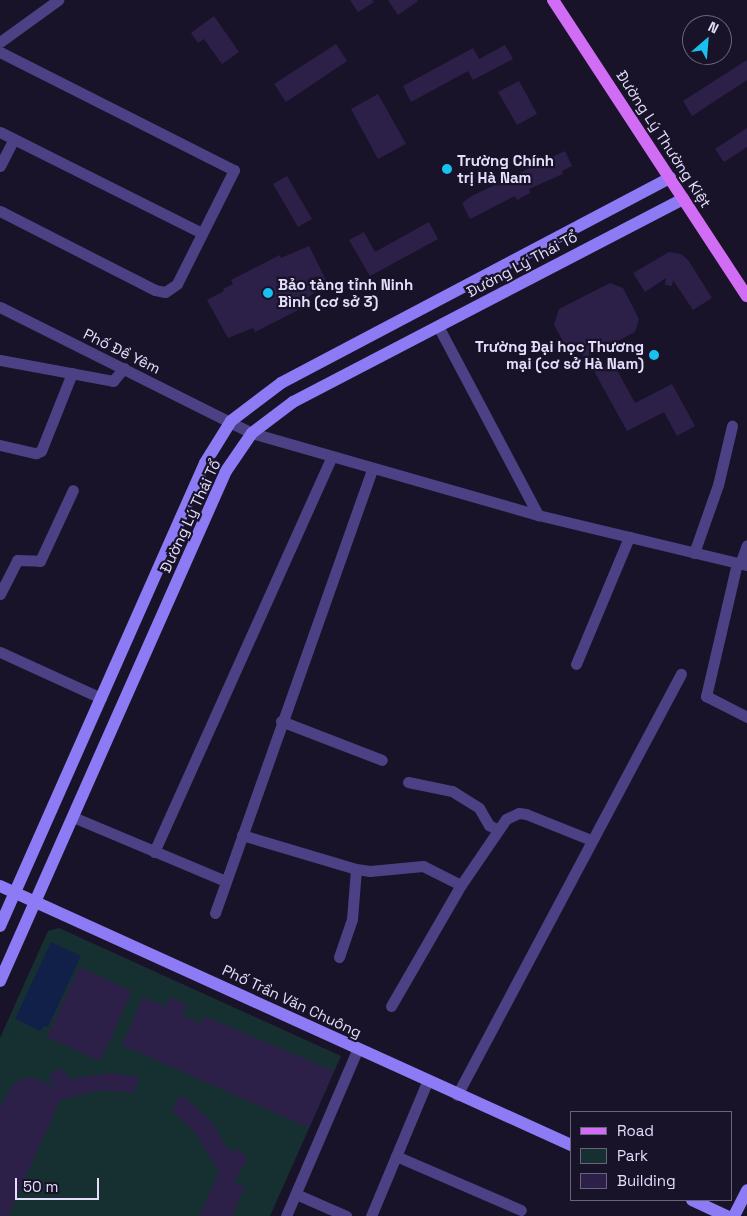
<!DOCTYPE html>
<meta charset="utf-8">
<style>
body{margin:0}
#map{position:relative;width:747px;height:1216px;overflow:hidden;background:#191329;font-family:"Space Grotesk",sans-serif}
div>[style]{position:absolute}
[style*='--x']{left:calc(var(--x)*1px);top:calc(var(--y)*1px);width:calc(var(--w)*1px);rotate:calc(var(--a)*1deg)}
.green>*{inset:0;background:#163032}
.water>*{inset:0;background:#112048}
.building>*{inset:0;background:#2d2048}
.street>*{height:11px;margin:-5.5px;padding:0 5.5px;transform-origin:5.5px;border-radius:5.5px;background:#4b4184}
.secondary>*{height:12px;margin:-6px;padding:0 6px;transform-origin:6px;border-radius:6px;background:#8c7bf5}
.primary>*{height:12px;margin:-6px;padding:0 6px;transform-origin:6px;border-radius:6px;background:#d06df4}
.dots>*{width:14px;height:14px;translate:-50% -50%;box-sizing:border-box;border:2px solid #191329;border-radius:50%}
span{translate:-50% -50%;white-space:nowrap;text-align:center;line-height:1.15;-webkit-text-stroke:4.5px #191329;paint-order:stroke}
.street-label{font-size:15px;color:#e4ddfc}
.poi-label{font-size:15px;color:#e4ddfc;font-weight:700}
.left{translate:0 -50%;text-align:left}
.right{translate:-100% -50%;text-align:right}
.legend{position:absolute;left:570px;top:1111px;width:162px;height:90px;box-sizing:border-box;background:#191329;border:1px solid #6a647d;margin:0;padding:6px 9px;list-style:none;font-size:15px;color:#e4ddfc}
.legend li{display:flex;align-items:center;gap:10px;height:25px}
.legend b{width:25px;border:1px solid #6a647d}
.north{position:absolute;left:682px;top:15px;width:50px;height:50px;box-sizing:border-box;background:#191329;border:1px solid #6a647d;border-radius:50%;rotate:27deg;font-size:14px;font-weight:700;line-height:20px;text-align:center;color:#e4ddfc}
.north::after{content:'';display:block;margin:auto;width:18px;height:22px;background:#18c1ee;clip-path:polygon(50% 0,100% 100%,50% 72%,0 100%)}
.scale{position:absolute;left:15px;top:1178px;width:84px;height:22px;box-sizing:border-box;border:2px solid #e4ddfc;border-top:0;padding-left:6px;font-size:15px;line-height:18px;white-space:nowrap;color:#e4ddfc;-webkit-text-stroke:4px #191329;paint-order:stroke}
</style>
<div id="map">
<div class="green">
<i style="clip-path:polygon(59px 928px,341px 1056px,270px 1216px,0 1216px,0 1038px,48px 931px)"></i>
</div>
<div class="water">
<i style="clip-path:polygon(51px 942px,81px 956px,48px 1027px,44px 1026px,41px 1031px,15px 1019px)"></i>
</div>
<div class="building">
<i style="clip-path:polygon(350px 0,372px 0,374px 2px,358px 12px)"></i>
<i style="clip-path:polygon(388px 0,417px 0,418px 1px,398px 15px)"></i>
<i style="clip-path:polygon(214px 16px,239px 52px,222px 64px,204px 39px,198px 43px,191px 33px)"></i>
<i style="clip-path:polygon(336px 44px,347px 61px,286px 102px,274px 84px)"></i>
<i style="clip-path:polygon(505px 45px,513px 59px,473px 80px,468px 71px,411px 102px,403px 86px,473px 48px,479px 59px)"></i>
<i style="clip-path:polygon(747px 60px,747px 80px,692px 116px,683px 101px)"></i>
<i style="clip-path:polygon(519px 81px,537px 114px,517px 125px,498px 92px)"></i>
<i style="clip-path:polygon(378px 94px,406px 144px,378px 159px,351px 109px)"></i>
<i style="clip-path:polygon(747px 128px,747px 147px,724px 162px,715px 149px)"></i>
<i style="clip-path:polygon(565px 151px,572px 166px,562px 171px,563px 174px,529px 189px,530px 193px,517px 200px,515px 196px,470px 219px,462px 203px,472px 196px)"></i>
<i style="clip-path:polygon(287px 176px,312px 219px,298px 227px,273px 184px)"></i>
<i style="clip-path:polygon(429px 222px,438px 239px,370px 276px,349px 240px,364px 232px,375px 252px)"></i>
<i style="clip-path:polygon(309px 246px,328px 284px,305px 299px,308px 305px,255px 332px,253px 328px,228px 338px,207px 300px,224px 291px,223px 289px,233px 284px,231px 280px,280px 255px,281px 258px)"></i>
<i style="clip-path:polygon(669px 252px,681px 254px,688px 260px,712px 298px,693px 310px,673px 280px,672px 286px,665px 285px,666px 278px,645px 292px,633px 273px)"></i>
<i style="clip-path:polygon(610px 283px,623px 288px,639px 319px,635px 332px,616px 342px,618px 347px,606px 353px,603px 348px,584px 358px,580px 349px,570px 354px,554px 325px,559px 309px)"></i>
<i style="clip-path:polygon(612px 361px,635px 403px,672px 384px,695px 426px,677px 436px,664px 412px,627px 431px,594px 371px)"></i>
<i style="clip-path:polygon(79px 967px,132px 991px,100px 1061px,47px 1037px)"></i>
<i style="clip-path:polygon(143px 997px,166px 1007px,170px 997px,187px 1005px,182px 1016px,201px 1024px,204px 1016px,334px 1071px,309px 1128px,122px 1045px)"></i>
<i style="clip-path:polygon(56px 1069px,65px 1071px,67px 1079px,110px 1073px,140px 1077px,133px 1093px,103px 1090px,60px 1100px,8px 1216px,0 1216px,0 1109px,12px 1085px,20px 1080px,31px 1077px,54px 1086px,49px 1076px)"></i>
<i style="clip-path:polygon(181px 1094px,210px 1120px,229px 1151px,236px 1149px,245px 1154px,246px 1161px,234px 1182px,245px 1187px,232px 1216px,199px 1216px,219px 1171px,195px 1132px,172px 1111px)"></i>
</div>
<div class="street">
<i style="--x:0;--y:42;--w:72;--a:-35.9"></i>
<i style="--x:0;--y:52;--w:262;--a:26.8"></i>
<i style="--x:234;--y:170;--w:127;--a:116.6"></i>
<i style="--x:177;--y:284;--w:14;--a:146"></i>
<i style="--x:165;--y:292;--w:10;--a:-169"></i>
<i style="--x:155;--y:290;--w:174;--a:-153"></i>
<i style="--x:0;--y:132;--w:226;--a:26.6"></i>
<i style="--x:0;--y:166;--w:30;--a:-63"></i>
<i style="--x:0;--y:307;--w:282;--a:26.6"></i>
<i style="--x:252;--y:433;--w:298;--a:16"></i>
<i style="--x:538;--y:515;--w:215;--a:13.5"></i>
<i style="--x:438;--y:326;--w:214;--a:62.1"></i>
<i style="--x:0;--y:360;--w:115;--a:10.5"></i>
<i style="--x:113;--y:381;--w:17;--a:-50"></i>
<i style="--x:0;--y:445;--w:37;--a:13"></i>
<i style="--x:36;--y:453;--w:5;--a:-22"></i>
<i style="--x:41;--y:451;--w:84;--a:-68.3"></i>
<i style="--x:694;--y:553;--w:72;--a:-70.6"></i>
<i style="--x:718;--y:485;--w:61;--a:-76.7"></i>
<i style="--x:737;--y:563;--w:137;--a:103.1"></i>
<i style="--x:706;--y:696;--w:46;--a:27.1"></i>
<i style="--x:740;--y:564;--w:20;--a:-70"></i>
<i style="--x:0;--y:594;--w:38;--a:-63"></i>
<i style="--x:17;--y:560;--w:23;--a:2"></i>
<i style="--x:40;--y:561;--w:78;--a:-65.1"></i>
<i style="--x:0;--y:652;--w:111;--a:24.5"></i>
<i style="--x:576;--y:664;--w:138;--a:-67.3"></i>
<i style="--x:281;--y:721;--w:108;--a:21.1"></i>
<i style="--x:408;--y:782;--w:45;--a:11.6"></i>
<i style="--x:452;--y:791;--w:32;--a:32"></i>
<i style="--x:479;--y:808;--w:20;--a:60"></i>
<i style="--x:489;--y:825;--w:10;--a:29"></i>
<i style="--x:73;--y:817;--w:165;--a:22.8"></i>
<i style="--x:242;--y:835;--w:119;--a:16.6"></i>
<i style="--x:356;--y:869;--w:14;--a:8"></i>
<i style="--x:370;--y:871;--w:53;--a:-5.4"></i>
<i style="--x:423;--y:866;--w:42;--a:26.6"></i>
<i style="--x:154;--y:852;--w:434;--a:-65.8"></i>
<i style="--x:215;--y:913;--w:472;--a:-70.5"></i>
<i style="--x:339;--y:957;--w:40;--a:-71.1"></i>
<i style="--x:352;--y:919;--w:50;--a:-85.4"></i>
<i style="--x:391;--y:1006;--w:140;--a:-60"></i>
<i style="--x:461;--y:885;--w:80;--a:-55.7"></i>
<i style="--x:506;--y:819;--w:14;--a:-25"></i>
<i style="--x:519;--y:813;--w:7;--a:8"></i>
<i style="--x:526;--y:814;--w:70;--a:21.8"></i>
<i style="--x:457;--y:1095;--w:477;--a:-62"></i>
<i style="--x:396;--y:1156;--w:136;--a:23.4"></i>
<i style="--x:296;--y:1194;--w:55;--a:23.7"></i>
<i style="--x:286;--y:1216;--w:181;--a:-66.8"></i>
<i style="--x:371;--y:1216;--w:145;--a:-67.3"></i>
</div>
<div class="secondary">
<i style="--x:0;--y:886;--w:627;--a:24.4"></i>
<i style="--x:0;--y:926;--w:506;--a:-66.12"></i>
<i style="--x:205;--y:463;--w:49;--a:-58.2"></i>
<i style="--x:231;--y:421;--w:63;--a:-37.2"></i>
<i style="--x:281;--y:383;--w:440;--a:-27.8"></i>
<i style="--x:0;--y:981;--w:558;--a:-66.1"></i>
<i style="--x:226;--y:471;--w:46;--a:-55.6"></i>
<i style="--x:252;--y:433;--w:51;--a:-37.1"></i>
<i style="--x:293;--y:402;--w:440;--a:-27.5"></i>
<i style="--x:692;--y:1200;--w:38;--a:25"></i>
<i style="--x:734;--y:1216;--w:29;--a:-63"></i>
</div>
<div class="primary">
<i style="--x:553;--y:0;--w:354;--a:56.8"></i>
</div>
<div class="dots">
<i style="left:447px;top:169px;background:#18c1ee"></i>
<i style="left:268px;top:293px;background:#18c1ee"></i>
<i style="left:654px;top:355px;background:#18c1ee"></i>
</div>
<div class="street-label">
<span style="left:664px;top:139px;rotate:57deg">Đường Lý Thường Kiệt</span>
<span style="left:522px;top:264px;rotate:-28deg">Đường Lý Thái Tổ</span>
<span style="left:122px;top:351px;rotate:26deg">Phố Đề Yêm</span>
<span style="left:190px;top:516px;rotate:-65deg">Đường Lý Thái Tổ</span>
<span style="left:292px;top:1001px;rotate:25deg">Phố Trần Văn Chuông</span>
</div>
<div class="poi-label">
<span class="left" style="left:457px;top:169px">Trường Chính<br>trị Hà Nam</span>
<span class="left" style="left:278px;top:293px">Bảo tàng tỉnh Ninh<br>Bình (cơ sở 3)</span>
<span class="right" style="left:644px;top:355px">Trường Đại học Thương<br>mại (cơ sở Hà Nam)</span>
</div>
<ul class="legend">
<li><b style="height:6px;background:#d06df4"></b>Road</li>
<li><b style="height:14px;background:#163032"></b>Park</li>
<li><b style="height:14px;background:#2d2048"></b>Building</li>
</ul>
<div class="north">N</div>
<div class="scale">50 m</div>
</div>
